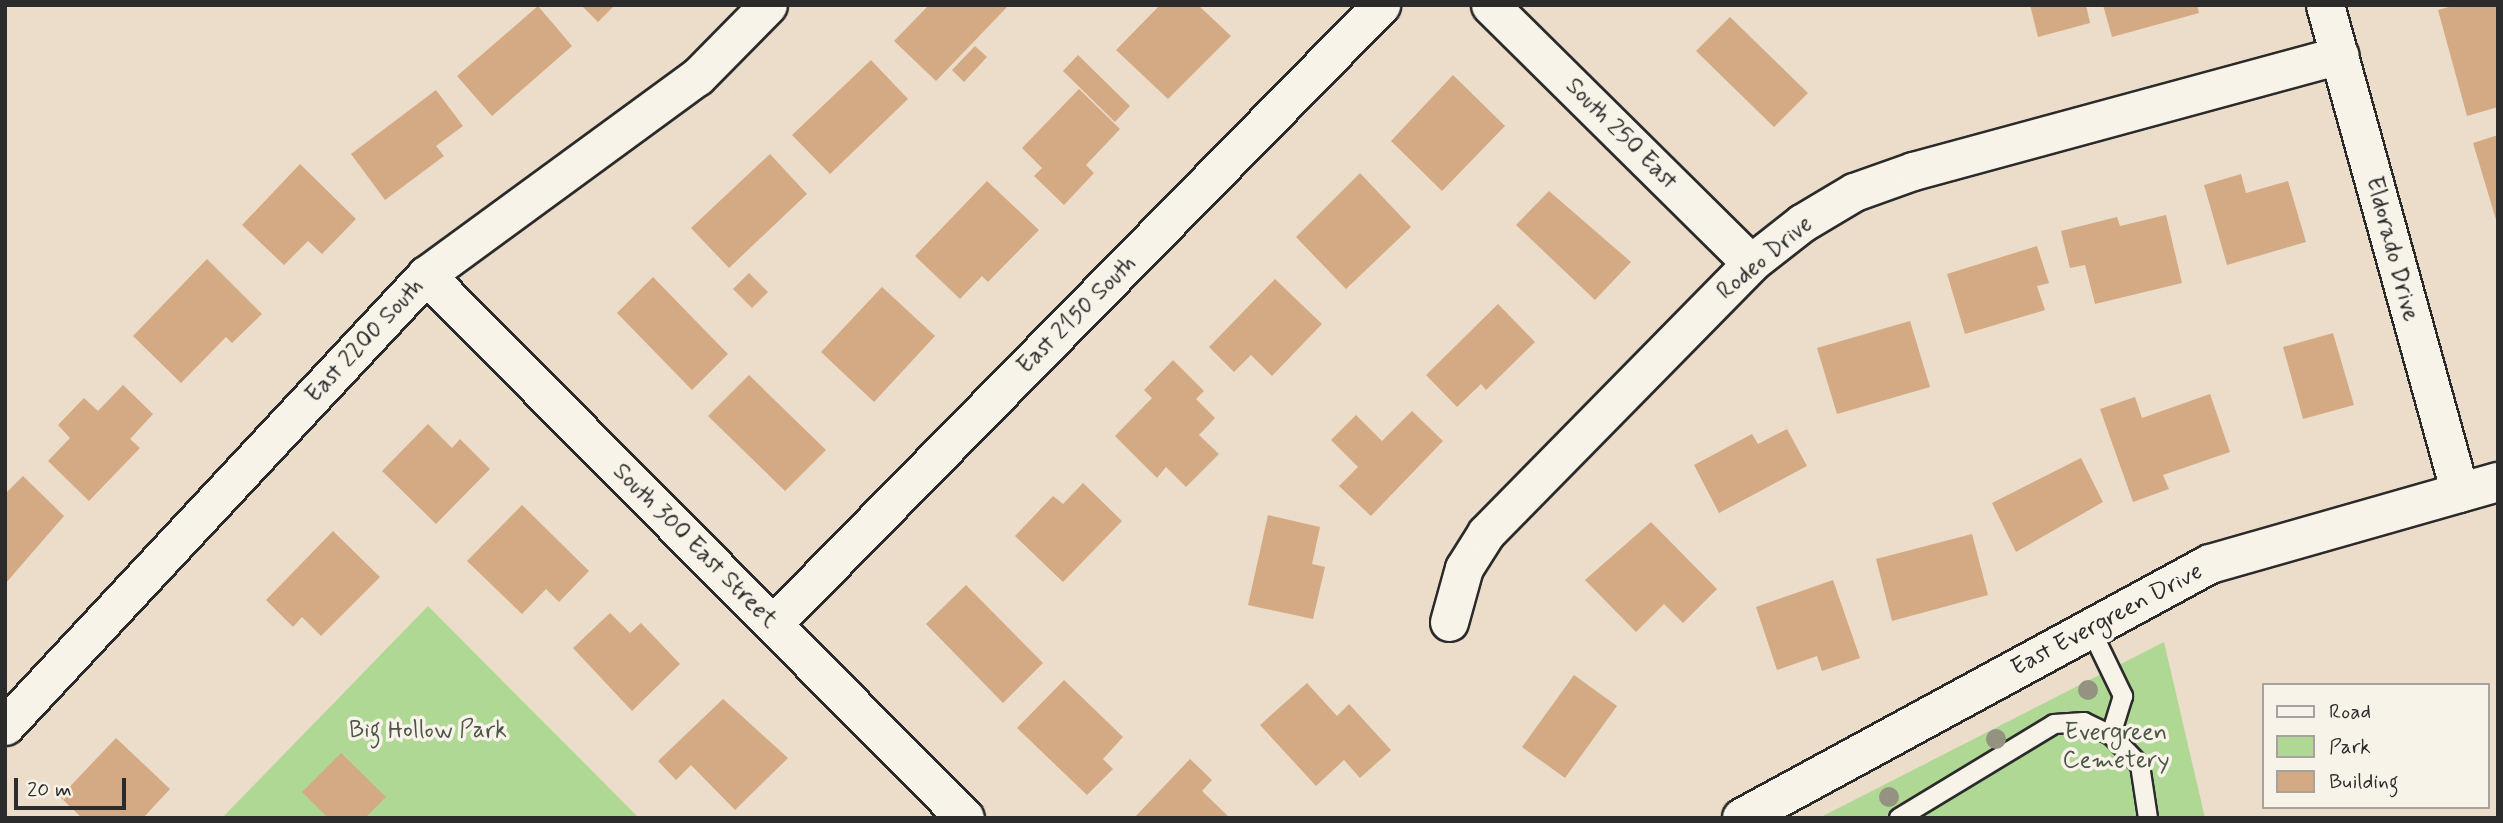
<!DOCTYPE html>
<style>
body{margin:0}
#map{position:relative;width:2503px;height:823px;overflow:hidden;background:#ecddca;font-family:Mynerve,sans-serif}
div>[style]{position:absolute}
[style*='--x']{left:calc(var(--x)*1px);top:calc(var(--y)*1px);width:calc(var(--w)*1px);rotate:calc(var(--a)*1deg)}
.green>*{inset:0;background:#b0d895}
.building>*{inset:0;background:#d3aa84}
.roads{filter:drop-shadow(2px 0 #2b2b2b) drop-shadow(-2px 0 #2b2b2b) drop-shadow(0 2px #2b2b2b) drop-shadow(0 -2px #2b2b2b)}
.lane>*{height:18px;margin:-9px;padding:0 9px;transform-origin:9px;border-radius:9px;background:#f7f3e8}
.street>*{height:37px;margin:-18.5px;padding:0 18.5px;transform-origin:18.5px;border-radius:18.5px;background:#f7f3e8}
.secondary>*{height:38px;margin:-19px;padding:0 19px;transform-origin:19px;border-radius:19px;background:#f7f3e8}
.trees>*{width:20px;height:20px;margin:-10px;border-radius:50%;background:#949381}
span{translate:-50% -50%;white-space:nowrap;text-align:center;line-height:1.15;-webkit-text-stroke:7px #f7f3e8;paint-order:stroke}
.street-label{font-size:24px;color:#2b2b2b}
.park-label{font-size:24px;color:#4c5646}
.frame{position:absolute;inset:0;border:7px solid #2b2b2b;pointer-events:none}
.legend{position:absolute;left:2262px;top:683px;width:228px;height:126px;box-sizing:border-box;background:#f7f3e8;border:2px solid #a5a39c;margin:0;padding:9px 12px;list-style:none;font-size:21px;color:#2b2b2b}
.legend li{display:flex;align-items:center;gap:14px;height:35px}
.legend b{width:35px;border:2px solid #a5a39c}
.scale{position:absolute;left:14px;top:778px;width:112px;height:32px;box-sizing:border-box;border:4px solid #2b2b2b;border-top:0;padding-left:9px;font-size:21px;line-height:24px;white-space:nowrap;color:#2b2b2b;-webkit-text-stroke:5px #f7f3e8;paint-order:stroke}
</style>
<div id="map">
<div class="green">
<i style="clip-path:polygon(428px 606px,639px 818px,222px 818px)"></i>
<i style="clip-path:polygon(2164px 642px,2205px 818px,1819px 818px)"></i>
</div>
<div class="building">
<i style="clip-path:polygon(581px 5px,615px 5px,598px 22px)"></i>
<i style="clip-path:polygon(929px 5px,1009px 5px,936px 81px,894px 41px)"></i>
<i style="clip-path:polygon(1160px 5px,1198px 5px,1231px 36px,1168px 99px,1116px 50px)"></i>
<i style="clip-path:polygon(2030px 5px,2086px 5px,2090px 23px,2038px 37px)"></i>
<i style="clip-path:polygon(2103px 5px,2197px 5px,2199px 13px,2112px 37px)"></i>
<i style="clip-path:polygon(2456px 5px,2498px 5px,2498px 107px,2467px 116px,2438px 10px)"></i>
<i style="clip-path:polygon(538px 6px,572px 46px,492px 116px,457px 76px)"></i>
<i style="clip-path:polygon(1730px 17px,1808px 93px,1774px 127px,1696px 51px)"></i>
<i style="clip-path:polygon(975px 46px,987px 57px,964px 82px,952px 70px)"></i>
<i style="clip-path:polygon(1078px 55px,1130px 106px,1115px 122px,1063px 71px)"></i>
<i style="clip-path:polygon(871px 60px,908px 99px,830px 174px,792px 135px)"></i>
<i style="clip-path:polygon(1453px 75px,1505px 126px,1442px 191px,1391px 141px)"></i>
<i style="clip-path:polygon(1079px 89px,1120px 129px,1086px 165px,1094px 173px,1064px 205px,1034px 176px,1042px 168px,1022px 148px)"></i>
<i style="clip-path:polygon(436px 90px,463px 126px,436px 146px,444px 156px,385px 200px,351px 154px)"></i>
<i style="clip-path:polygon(2498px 135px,2498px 223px,2497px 223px,2473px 143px)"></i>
<i style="clip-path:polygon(770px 154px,807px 194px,729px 268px,691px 228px)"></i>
<i style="clip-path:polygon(300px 164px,356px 219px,322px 254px,308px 241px,284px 265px,242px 225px)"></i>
<i style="clip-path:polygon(1360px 173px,1411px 227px,1346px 289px,1296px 237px)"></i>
<i style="clip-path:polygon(2241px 174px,2246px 193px,2288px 181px,2306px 242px,2227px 265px,2204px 185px)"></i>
<i style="clip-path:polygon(987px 181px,1039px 230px,988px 282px,982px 276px,960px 299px,915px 256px)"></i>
<i style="clip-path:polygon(1549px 191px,1631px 262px,1595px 300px,1516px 225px)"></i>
<i style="clip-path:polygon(2166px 215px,2182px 283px,2095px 304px,2085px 265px,2070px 268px,2061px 231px,2117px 217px,2120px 226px)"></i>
<i style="clip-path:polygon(2037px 246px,2049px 283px,2037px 286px,2045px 310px,1965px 334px,1947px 274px)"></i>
<i style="clip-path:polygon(207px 259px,262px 314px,232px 343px,226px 337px,181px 383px,133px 336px)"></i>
<i style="clip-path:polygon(749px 273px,768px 292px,752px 308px,733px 289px)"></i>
<i style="clip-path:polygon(653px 277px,728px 354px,692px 390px,617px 313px)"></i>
<i style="clip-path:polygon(1275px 279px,1322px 324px,1272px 376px,1251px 355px,1234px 372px,1209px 347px)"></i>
<i style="clip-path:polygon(882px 287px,935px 336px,874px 402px,821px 352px)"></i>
<i style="clip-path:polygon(1498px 304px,1535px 342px,1486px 390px,1481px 384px,1457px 407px,1426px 375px)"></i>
<i style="clip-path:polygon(1910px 321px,1930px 387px,1837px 414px,1817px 348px)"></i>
<i style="clip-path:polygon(2333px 333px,2354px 405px,2303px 419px,2283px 347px)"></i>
<i style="clip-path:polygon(1173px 360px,1204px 391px,1196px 399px,1215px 418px,1199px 435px,1219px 454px,1186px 487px,1166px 467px,1157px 478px,1115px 436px,1152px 398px,1144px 390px)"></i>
<i style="clip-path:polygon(749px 375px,826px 450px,785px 491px,708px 416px)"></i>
<i style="clip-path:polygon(123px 385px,153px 414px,130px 439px,140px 448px,89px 501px,48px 461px,70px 438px,58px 425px,84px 398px,98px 411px)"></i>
<i style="clip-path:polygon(2210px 394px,2230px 452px,2163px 475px,2169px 489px,2133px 502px,2100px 409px,2135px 397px,2142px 418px)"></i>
<i style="clip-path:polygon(1412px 411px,1443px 441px,1371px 516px,1339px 486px,1358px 467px,1331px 440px,1356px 415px,1382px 441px)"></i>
<i style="clip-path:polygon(428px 424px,452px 448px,460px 439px,490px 469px,436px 524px,382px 471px)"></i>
<i style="clip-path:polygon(1787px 429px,1807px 466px,1719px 513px,1694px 465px,1752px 434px,1758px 444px)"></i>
<i style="clip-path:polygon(2081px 458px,2103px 502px,2016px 552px,1992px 503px)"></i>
<i style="clip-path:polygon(23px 476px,64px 516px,5px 584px,5px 494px)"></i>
<i style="clip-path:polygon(1083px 483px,1122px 521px,1063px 582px,1015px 536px,1053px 496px,1063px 504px)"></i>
<i style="clip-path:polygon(522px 505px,589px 571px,559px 602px,546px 589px,522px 614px,467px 561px)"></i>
<i style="clip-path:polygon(1268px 515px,1320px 527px,1312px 564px,1325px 567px,1313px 619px,1248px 605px)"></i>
<i style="clip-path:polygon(1651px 522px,1717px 589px,1683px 623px,1664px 604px,1636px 632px,1585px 580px)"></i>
<i style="clip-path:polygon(333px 531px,380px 577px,321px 636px,302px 617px,293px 627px,266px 600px)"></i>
<i style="clip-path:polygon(1972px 534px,1988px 595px,1892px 621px,1876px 559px)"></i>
<i style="clip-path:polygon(1833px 580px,1860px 658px,1822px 671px,1817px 656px,1777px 670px,1756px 607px)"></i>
<i style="clip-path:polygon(966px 585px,1043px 663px,1003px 703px,926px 624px)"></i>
<i style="clip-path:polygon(610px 613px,630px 633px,641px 623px,680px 664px,632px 711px,573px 648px)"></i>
<i style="clip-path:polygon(1574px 675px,1617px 706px,1565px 778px,1522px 747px)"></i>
<i style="clip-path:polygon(1064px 680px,1123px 737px,1103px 759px,1113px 769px,1087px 795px,1017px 728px)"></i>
<i style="clip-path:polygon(1307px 683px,1337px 716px,1349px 704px,1391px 750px,1360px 778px,1344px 760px,1316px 786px,1260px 725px)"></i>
<i style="clip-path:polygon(723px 699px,788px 758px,735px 810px,691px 765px,676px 780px,658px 761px)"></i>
<i style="clip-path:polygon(116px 738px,170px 789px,143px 818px,82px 818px,60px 797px)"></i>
<i style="clip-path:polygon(341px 753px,386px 797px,365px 818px,328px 818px,302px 792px)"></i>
<i style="clip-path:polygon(1190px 759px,1212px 780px,1202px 791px,1230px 818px,1134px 818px)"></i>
</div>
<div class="roads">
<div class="lane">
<i style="--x:2090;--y:628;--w:76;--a:64.1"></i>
<i style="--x:2123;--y:696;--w:41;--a:107.1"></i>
<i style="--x:1899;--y:818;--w:181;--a:-31.2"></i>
<i style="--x:2054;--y:724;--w:30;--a:-4"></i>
<i style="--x:2084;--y:722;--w:30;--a:26"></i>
<i style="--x:2111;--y:735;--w:42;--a:46"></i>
<i style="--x:2140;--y:765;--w:54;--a:81.4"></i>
</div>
<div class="street">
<i style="--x:1490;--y:5;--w:367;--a:44.7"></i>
<i style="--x:2325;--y:5;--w:506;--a:74.54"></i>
<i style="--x:426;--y:275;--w:765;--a:45.21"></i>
<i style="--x:1449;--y:622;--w:56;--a:-74.5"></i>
<i style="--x:1464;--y:568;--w:41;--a:-57.8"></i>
<i style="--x:1486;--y:533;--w:378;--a:-45.5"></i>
<i style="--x:1751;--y:263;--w:65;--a:-38.1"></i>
<i style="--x:1802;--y:223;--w:61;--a:-30.8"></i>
<i style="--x:1854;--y:192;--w:63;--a:-19.6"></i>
<i style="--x:1913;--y:171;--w:442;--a:-15.2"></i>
<i style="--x:773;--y:624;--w:868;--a:-45.51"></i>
<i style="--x:5;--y:726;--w:617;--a:-46.97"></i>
<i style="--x:426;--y:275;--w:336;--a:-36.2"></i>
<i style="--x:697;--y:77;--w:101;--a:-45.4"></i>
</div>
<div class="secondary">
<i style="--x:1742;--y:818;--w:532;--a:-28.49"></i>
<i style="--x:2210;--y:564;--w:299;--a:-15.9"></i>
</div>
</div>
<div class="trees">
<i style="left:2088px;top:690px"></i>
<i style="left:1996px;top:739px"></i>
<i style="left:1889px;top:797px"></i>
</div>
<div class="street-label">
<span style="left:1621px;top:134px;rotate:45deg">South 250 East</span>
<span style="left:2392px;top:249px;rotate:75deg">Eldorado Drive</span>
<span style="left:1765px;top:258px;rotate:-40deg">Rodeo Drive</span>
<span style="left:1077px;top:315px;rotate:-45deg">East 2150 South</span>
<span style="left:365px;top:341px;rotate:-47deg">East 2200 South</span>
<span style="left:695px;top:546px;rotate:45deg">South 300 East Street</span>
<span style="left:2107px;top:620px;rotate:-28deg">East Evergreen Drive</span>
</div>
<div class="park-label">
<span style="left:428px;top:731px">Big Hollow Park</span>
<span style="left:2116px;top:747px">Evergreen<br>Cemetery</span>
</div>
<div class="frame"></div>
<ul class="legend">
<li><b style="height:9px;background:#f7f3e8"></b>Road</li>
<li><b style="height:19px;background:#b0d895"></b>Park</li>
<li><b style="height:19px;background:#d3aa84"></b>Building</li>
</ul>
<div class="scale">20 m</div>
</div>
